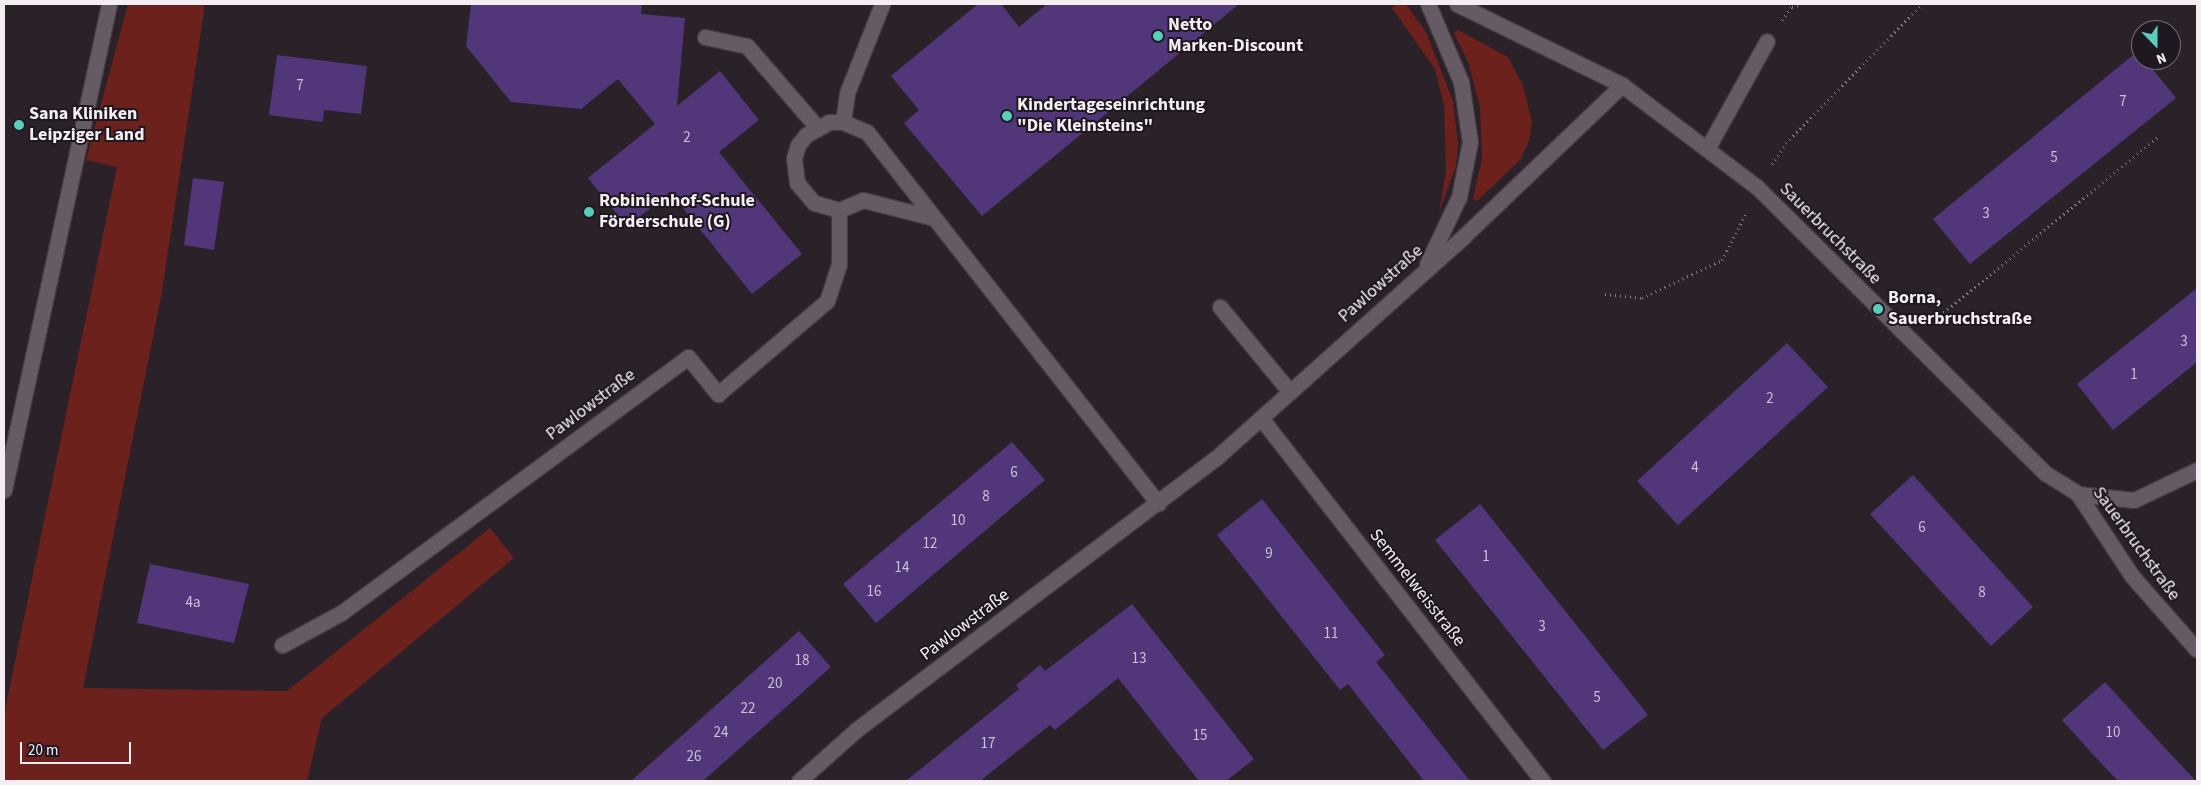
<!DOCTYPE html>
<meta charset="utf-8">
<style>
body{margin:0}
#map{position:relative;width:2201px;height:785px;overflow:hidden;background:#2a2129;font-family:"Source Sans 3",sans-serif}
div>[style]{position:absolute}
[style*='--x']{left:calc(var(--x)*1px);top:calc(var(--y)*1px);width:calc(var(--w)*1px);rotate:calc(var(--a)*1deg)}
.green>*{inset:0;background:#6d211c}
.building>*{inset:0;background:#51377a}
.path>*{height:3px;margin-top:-1.5px;transform-origin:0;background:repeating-linear-gradient(90deg,#857d84 0 1px,transparent 0 5px)}
.roads{filter:drop-shadow(1px 0 #443c44) drop-shadow(-1px 0 #443c44) drop-shadow(0 1px #443c44) drop-shadow(0 -1px #443c44)}
.lane>*{height:15px;margin:-7.5px;padding:0 7.5px;transform-origin:7.5px;border-radius:7.5px;background:#665b65}
.street>*{height:15px;margin:-7.5px;padding:0 7.5px;transform-origin:7.5px;border-radius:7.5px;background:#665b65}
.dots>*{width:14px;height:14px;translate:-50% -50%;box-sizing:border-box;border:2px solid #201820;border-radius:50%}
span{translate:-50% -50%;white-space:nowrap;text-align:center;line-height:1.15;-webkit-text-stroke:4px #201820;paint-order:stroke}
.number-label{font-size:15px;color:#cbc0d5}
.number-label span{-webkit-text-stroke-width:0}
.poi-label{font-size:18px;color:#f4eef3;font-weight:700}
.left{translate:0 -50%;text-align:left}
.street-label{font-size:18px;color:#f4eef3}
.frame{position:absolute;inset:0;border:5px solid #f4eef3;pointer-events:none}
.north{position:absolute;left:2131px;top:20px;width:50px;height:50px;box-sizing:border-box;background:#201820;border:1px solid #756e74;border-radius:50%;rotate:158deg;font-size:14px;font-weight:700;line-height:20px;text-align:center;color:#f4eef3}
.north::after{content:'';display:block;margin:auto;width:18px;height:22px;background:#5acebd;clip-path:polygon(50% 0,100% 100%,50% 72%,0 100%)}
.scale{position:absolute;left:20px;top:742px;width:111px;height:22px;box-sizing:border-box;border:2px solid #f4eef3;border-top:0;padding-left:6px;font-size:15px;line-height:18px;white-space:nowrap;color:#f4eef3;-webkit-text-stroke:4px #201820;paint-order:stroke}
</style>
<div id="map">
<div class="green">
<i style="clip-path:polygon(128px 4px,205px 4px,162px 292px,83px 688px,287px 691px,490px 528px,514px 558px,322px 718px,307px 781px,4px 781px,4px 715px,117px 167px,86px 160px)"></i>
<i style="clip-path:polygon(1397px 4px,1406px 4px,1426px 32px,1453px 101px,1458px 145px,1456px 166px,1439px 212px,1446px 171px,1444px 105px,1435px 69px,1392px 8px)"></i>
<i style="clip-path:polygon(1458px 30px,1508px 57px,1523px 86px,1532px 122px,1529px 141px,1520px 160px,1477px 201px,1473px 199px,1482px 159px,1480px 108px,1469px 64px,1454px 33px)"></i>
</div>
<div class="building">
<i style="clip-path:polygon(471px 4px,642px 4px,641px 14px,685px 18px,677px 106px,720px 71px,759px 120px,719px 152px,802px 254px,752px 294px,670px 192px,627px 227px,588px 178px,655px 124px,618px 79px,581px 109px,511px 102px,466px 46px)"></i>
<i style="clip-path:polygon(978px 4px,1001px 4px,1019px 27px,1047px 4px,1239px 4px,982px 216px,904px 123px,919px 110px,891px 76px)"></i>
<i style="clip-path:polygon(2138px 51px,2141px 60px,2145px 60px,2176px 98px,1970px 264px,1933px 219px)"></i>
<i style="clip-path:polygon(277px 55px,367px 66px,361px 114px,324px 110px,323px 122px,269px 115px)"></i>
<i style="clip-path:polygon(193px 178px,224px 182px,214px 250px,184px 245px)"></i>
<i style="clip-path:polygon(2197px 288px,2197px 362px,2113px 430px,2077px 384px)"></i>
<i style="clip-path:polygon(1787px 343px,1828px 387px,1678px 525px,1637px 481px)"></i>
<i style="clip-path:polygon(1012px 442px,1045px 480px,876px 623px,843px 584px)"></i>
<i style="clip-path:polygon(1913px 475px,2033px 607px,1991px 646px,1870px 514px)"></i>
<i style="clip-path:polygon(1262px 499px,1385px 655px,1376px 662px,1470px 781px,1424px 781px,1348px 684px,1340px 690px,1217px 535px)"></i>
<i style="clip-path:polygon(1480px 504px,1648px 715px,1603px 750px,1435px 540px)"></i>
<i style="clip-path:polygon(150px 564px,249px 584px,234px 643px,137px 623px)"></i>
<i style="clip-path:polygon(1132px 604px,1254px 759px,1226px 781px,1199px 781px,1118px 678px,1055px 730px,1050px 725px,980px 781px,906px 781px,1019px 689px,1016px 685px,1040px 665px,1045px 671px)"></i>
<i style="clip-path:polygon(799px 631px,831px 667px,703px 781px,631px 781px)"></i>
<i style="clip-path:polygon(2105px 682px,2163px 746px,2196px 781px,2118px 781px,2098px 760px,2062px 720px)"></i>
</div>
<div class="path">
<i style="--x:1792;--y:7;--w:9;--a:-18"></i>
<i style="--x:1782;--y:20;--w:19;--a:-55"></i>
<i style="--x:1772;--y:164;--w:25;--a:-56"></i>
<i style="--x:1786;--y:143;--w:194;--a:-45.6"></i>
<i style="--x:1605;--y:294;--w:37;--a:6"></i>
<i style="--x:1642;--y:298;--w:89;--a:-25.4"></i>
<i style="--x:1722;--y:260;--w:53;--a:-62.9"></i>
<i style="--x:1932;--y:322;--w:292;--a:-39.3"></i>
</div>
<div class="roads">
<div class="lane">
<i style="--x:705;--y:37;--w:43;--a:12.1"></i>
<i style="--x:747;--y:46;--w:107;--a:49.2"></i>
<i style="--x:843;--y:122;--w:29;--a:-82"></i>
<i style="--x:847;--y:93;--w:96;--a:-68.5"></i>
<i style="--x:1708;--y:147;--w:121;--a:-60.9"></i>
<i style="--x:1220;--y:307;--w:110;--a:50.5"></i>
<i style="--x:282;--y:645;--w:67;--a:-28.5"></i>
<i style="--x:341;--y:613;--w:431;--a:-36.4"></i>
<i style="--x:688;--y:357;--w:48;--a:51"></i>
<i style="--x:718;--y:394;--w:143;--a:-40.5"></i>
<i style="--x:827;--y:301;--w:38;--a:-72"></i>
<i style="--x:839;--y:265;--w:55;--a:-90"></i>
</div>
<div class="street">
<i style="--x:1457;--y:4;--w:184;--a:26.1"></i>
<i style="--x:1622;--y:85;--w:169;--a:37.1"></i>
<i style="--x:1757;--y:187;--w:406;--a:44.8"></i>
<i style="--x:2045;--y:473;--w:39;--a:32"></i>
<i style="--x:2078;--y:494;--w:98;--a:56.6"></i>
<i style="--x:2132;--y:576;--w:98;--a:48.7"></i>
<i style="--x:930;--y:217;--w:69;--a:-165.8"></i>
<i style="--x:863;--y:200;--w:26;--a:157"></i>
<i style="--x:839;--y:210;--w:26;--a:-164"></i>
<i style="--x:814;--y:203;--w:26;--a:-130"></i>
<i style="--x:797;--y:183;--w:25;--a:-97"></i>
<i style="--x:794;--y:158;--w:14;--a:-73"></i>
<i style="--x:798;--y:145;--w:13;--a:-51"></i>
<i style="--x:806;--y:135;--w:26;--a:-29"></i>
<i style="--x:829;--y:122;--w:14;--a:0"></i>
<i style="--x:843;--y:122;--w:26;--a:23"></i>
<i style="--x:867;--y:132;--w:472;--a:51.9"></i>
<i style="--x:1427;--y:264;--w:74;--a:-64.5"></i>
<i style="--x:1459;--y:197;--w:56;--a:-78.7"></i>
<i style="--x:1470;--y:142;--w:61;--a:-98.5"></i>
<i style="--x:1461;--y:82;--w:85;--a:-112.9"></i>
<i style="--x:1261;--y:418;--w:460;--a:52.2"></i>
<i style="--x:4;--y:490;--w:497;--a:-77.8"></i>
<i style="--x:2078;--y:494;--w:56;--a:6.1"></i>
<i style="--x:2134;--y:500;--w:70;--a:-25.5"></i>
<i style="--x:799;--y:781;--w:76;--a:-41.8"></i>
<i style="--x:856;--y:730;--w:451;--a:-37.1"></i>
<i style="--x:1216;--y:458;--w:331;--a:-41.8"></i>
<i style="--x:1463;--y:237;--w:220;--a:-43.7"></i>
</div>
</div>
<div class="dots">
<i style="left:1158px;top:36px;background:#5acebd"></i>
<i style="left:1007px;top:116px;background:#5acebd"></i>
<i style="left:19px;top:125px;background:#5acebd"></i>
<i style="left:589px;top:212px;background:#5acebd"></i>
<i style="left:1878px;top:309px;background:#5acebd"></i>
</div>
<div class="number-label">
<span style="left:300px;top:86px">7</span>
<span style="left:2123px;top:102px">7</span>
<span style="left:687px;top:138px">2</span>
<span style="left:2054px;top:158px">5</span>
<span style="left:1986px;top:214px">3</span>
<span style="left:2184px;top:342px">3</span>
<span style="left:2134px;top:375px">1</span>
<span style="left:1770px;top:399px">2</span>
<span style="left:1695px;top:468px">4</span>
<span style="left:1014px;top:473px">6</span>
<span style="left:986px;top:497px">8</span>
<span style="left:958px;top:521px">10</span>
<span style="left:1922px;top:528px">6</span>
<span style="left:930px;top:544px">12</span>
<span style="left:1269px;top:554px">9</span>
<span style="left:1486px;top:557px">1</span>
<span style="left:902px;top:568px">14</span>
<span style="left:874px;top:592px">16</span>
<span style="left:1982px;top:593px">8</span>
<span style="left:193px;top:603px">4a</span>
<span style="left:1542px;top:627px">3</span>
<span style="left:1331px;top:634px">11</span>
<span style="left:1139px;top:659px">13</span>
<span style="left:802px;top:661px">18</span>
<span style="left:775px;top:684px">20</span>
<span style="left:1597px;top:698px">5</span>
<span style="left:748px;top:709px">22</span>
<span style="left:721px;top:733px">24</span>
<span style="left:2113px;top:733px">10</span>
<span style="left:1200px;top:736px">15</span>
<span style="left:988px;top:744px">17</span>
<span style="left:694px;top:757px">26</span>
</div>
<div class="poi-label">
<span class="left" style="left:1168px;top:36px">Netto<br>Marken-Discount</span>
<span class="left" style="left:1017px;top:116px">Kindertageseinrichtung<br>"Die Kleinsteins"</span>
<span class="left" style="left:29px;top:125px">Sana Kliniken<br>Leipziger Land</span>
<span class="left" style="left:599px;top:212px">Robinienhof-Schule<br>Förderschule (G)</span>
<span class="left" style="left:1888px;top:309px">Borna,<br>Sauerbruchstraße</span>
</div>
<div class="street-label">
<span style="left:1830px;top:234px;rotate:45deg">Sauerbruchstraße</span>
<span style="left:1381px;top:284px;rotate:-42deg">Pawlowstraße</span>
<span style="left:591px;top:405px;rotate:-37deg">Pawlowstraße</span>
<span style="left:2136px;top:544px;rotate:54deg">Sauerbruchstraße</span>
<span style="left:1417px;top:588px;rotate:52deg">Semmelweisstraße</span>
<span style="left:965px;top:625px;rotate:-37deg">Pawlowstraße</span>
</div>
<div class="frame"></div>
<div class="north">N</div>
<div class="scale">20 m</div>
</div>
